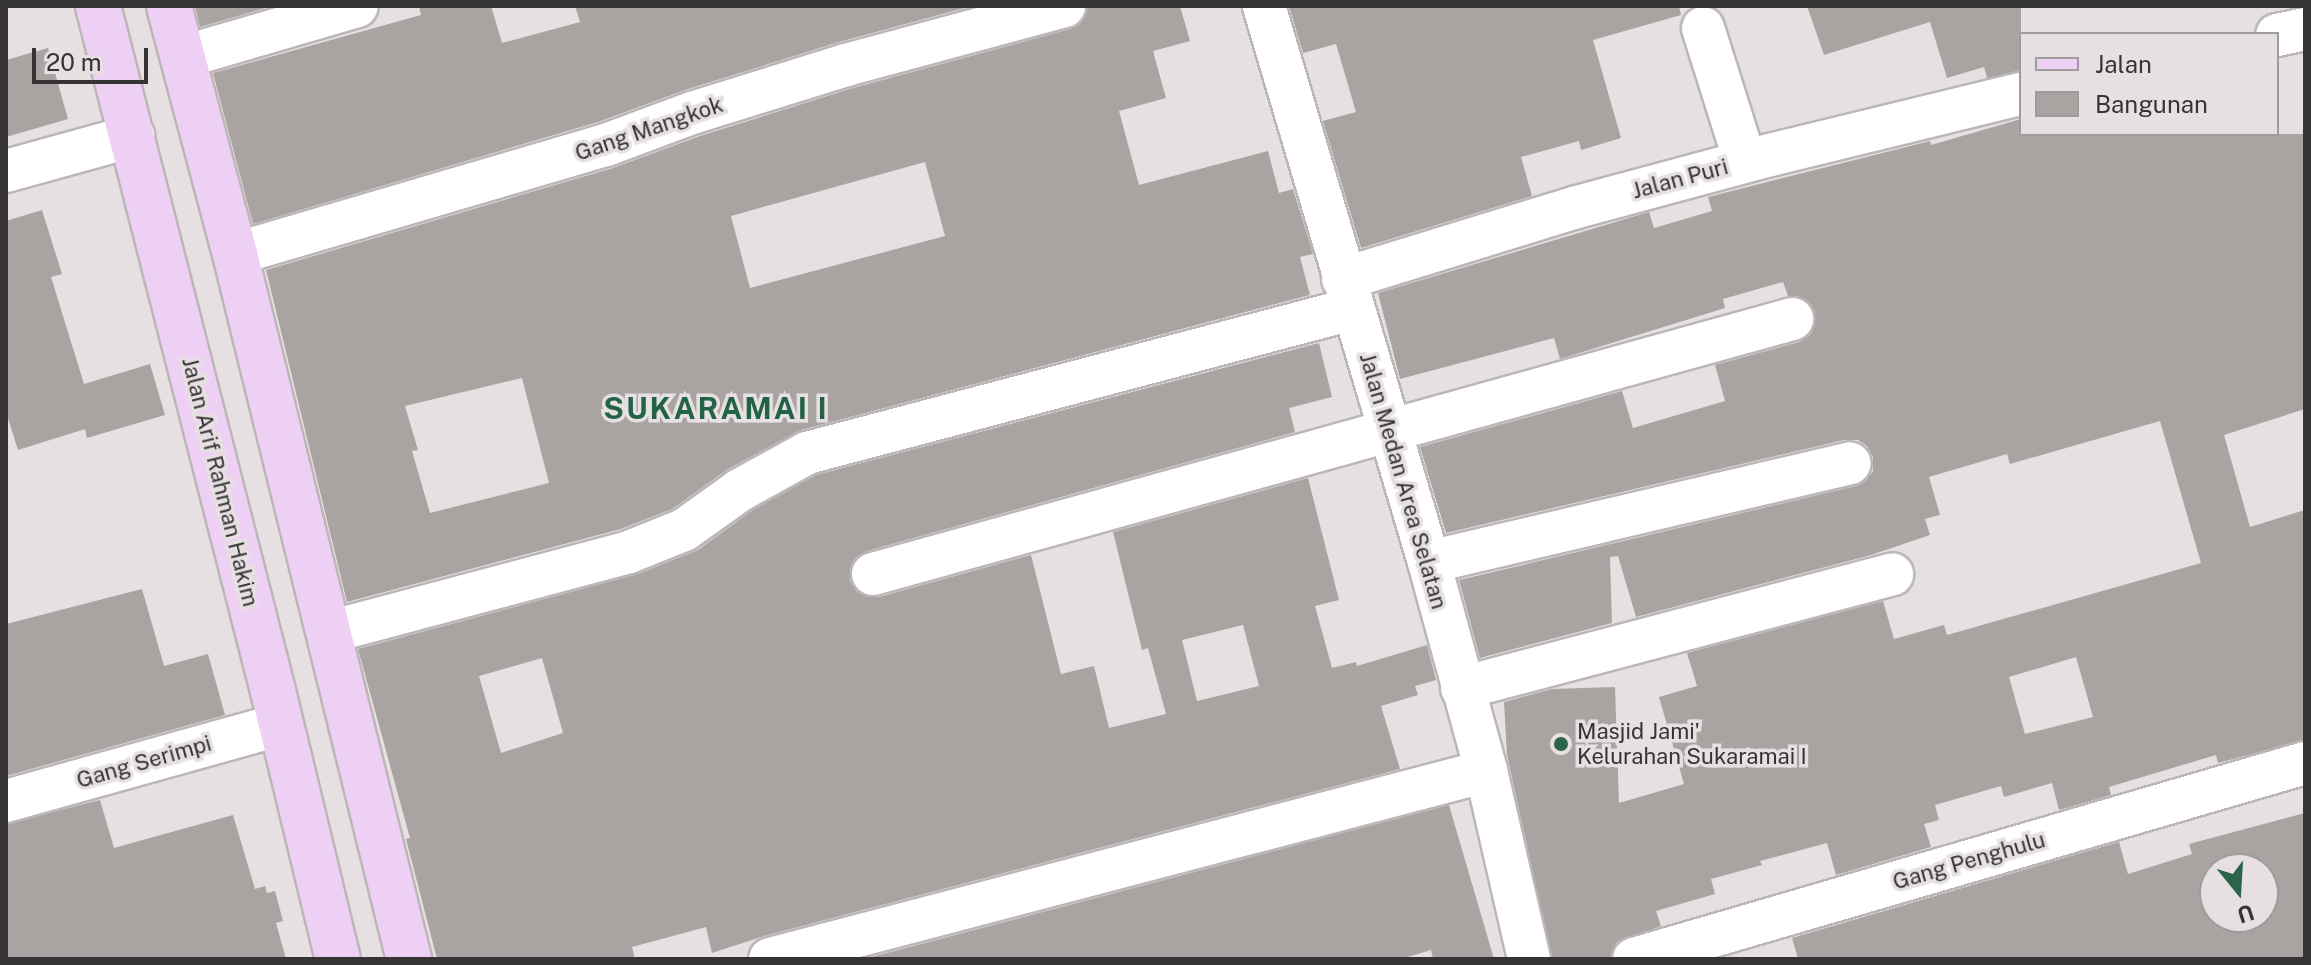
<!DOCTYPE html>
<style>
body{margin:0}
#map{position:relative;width:2311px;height:965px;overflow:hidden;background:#e7e0e3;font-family:"Public Sans",sans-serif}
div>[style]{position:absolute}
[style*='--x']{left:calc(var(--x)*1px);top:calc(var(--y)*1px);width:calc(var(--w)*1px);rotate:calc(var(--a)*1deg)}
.building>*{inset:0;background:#a9a3a2}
.roads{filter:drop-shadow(2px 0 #bcb6b8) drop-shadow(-2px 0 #bcb6b8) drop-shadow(0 2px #bcb6b8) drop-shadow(0 -2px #bcb6b8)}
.minor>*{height:42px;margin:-21px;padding:0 21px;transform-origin:21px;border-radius:21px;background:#fff}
.major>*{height:44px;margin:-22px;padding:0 22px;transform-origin:22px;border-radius:22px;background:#eed0f4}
.dots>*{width:22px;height:22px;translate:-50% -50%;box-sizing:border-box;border:4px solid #e7e0e3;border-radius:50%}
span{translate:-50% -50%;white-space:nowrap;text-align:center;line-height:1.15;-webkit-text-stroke:7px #e7e0e3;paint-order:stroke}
.street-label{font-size:22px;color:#353334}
.poi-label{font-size:22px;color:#353334}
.left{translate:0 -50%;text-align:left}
.district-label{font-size:30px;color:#226246;font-weight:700;letter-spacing:2px}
.frame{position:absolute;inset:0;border:8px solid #353334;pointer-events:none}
.legend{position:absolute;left:2019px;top:32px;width:260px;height:104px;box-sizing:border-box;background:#e7e0e3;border:2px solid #a09b9d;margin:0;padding:10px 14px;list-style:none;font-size:24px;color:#353334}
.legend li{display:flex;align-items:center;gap:16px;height:40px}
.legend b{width:40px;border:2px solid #a09b9d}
.north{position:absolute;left:2199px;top:853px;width:80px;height:80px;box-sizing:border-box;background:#e7e0e3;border:2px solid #a09b9d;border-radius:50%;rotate:162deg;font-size:22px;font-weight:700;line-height:32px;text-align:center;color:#353334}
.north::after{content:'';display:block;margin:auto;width:28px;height:36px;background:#2c634a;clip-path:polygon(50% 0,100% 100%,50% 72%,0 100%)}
.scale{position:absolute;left:32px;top:48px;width:116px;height:36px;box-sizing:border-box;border:4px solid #353334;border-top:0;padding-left:10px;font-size:24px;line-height:28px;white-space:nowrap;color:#353334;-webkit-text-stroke:6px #e7e0e3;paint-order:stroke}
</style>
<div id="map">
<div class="building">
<i style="clip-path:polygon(195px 6px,272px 6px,200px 27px)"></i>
<i style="clip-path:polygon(419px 6px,491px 6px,502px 43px,580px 22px,575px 6px,972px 6px,839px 42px,685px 90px,598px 122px,253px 224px,213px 73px,421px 15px)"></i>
<i style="clip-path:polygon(evenodd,1087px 6px,1180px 6px,1190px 41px,1153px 51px,1166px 98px,1119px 111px,1139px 185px,1268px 151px,1279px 193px,1293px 189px,1313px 254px,1300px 257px,1310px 295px,801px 430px,728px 469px,672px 509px,621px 529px,347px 602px,266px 270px,613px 168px,700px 136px,853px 88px,1070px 29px,1081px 22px,1087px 6px,925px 162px,945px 236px,750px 288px,731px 216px,925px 162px,1087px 6px,522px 378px,549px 483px,430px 513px,412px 451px,418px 450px,405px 406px,522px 378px)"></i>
<i style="clip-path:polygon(1289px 6px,1679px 6px,1681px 15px,1593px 40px,1621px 138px,1581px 150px,1579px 141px,1521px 157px,1532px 196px,1361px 248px,1323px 121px,1356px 112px,1336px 44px,1303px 53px)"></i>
<i style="clip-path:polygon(1807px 6px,2021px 6px,2021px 71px,1987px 78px,1984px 67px,1947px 78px,1930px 22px,1824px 55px)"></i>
<i style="clip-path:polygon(48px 48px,68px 119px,6px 137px,6px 60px)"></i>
<i style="clip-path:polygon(evenodd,2021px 119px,2021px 134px,2305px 134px,2305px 409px,2224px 435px,2250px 527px,2305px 510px,2305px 740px,2218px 763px,2216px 755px,2109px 787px,2111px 795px,2059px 810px,2052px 783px,2004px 797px,2001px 786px,1935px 805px,1939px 820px,1924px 824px,1931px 847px,1836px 875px,1827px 843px,1760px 861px,1762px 865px,1711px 879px,1715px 894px,1656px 911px,1661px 926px,1617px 942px,1611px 959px,1552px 959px,1507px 755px,1504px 702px,1552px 689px,1615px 687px,1619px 803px,1684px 784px,1659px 697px,1697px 686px,1687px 653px,1883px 601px,1894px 639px,1944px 625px,1947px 635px,2201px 563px,2160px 421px,2010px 464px,2007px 454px,1929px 477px,1940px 515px,1925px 519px,1930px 535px,1871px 555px,1636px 617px,1618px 556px,1610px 557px,1612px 623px,1480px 658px,1459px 580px,1856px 486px,1866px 481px,1873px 471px,1873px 457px,1867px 446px,1858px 440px,1844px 440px,1446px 533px,1420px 447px,1622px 391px,1633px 428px,1725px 401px,1715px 365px,1799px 342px,1810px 335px,1815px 324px,1815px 313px,1808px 301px,1788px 296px,1783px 282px,1723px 299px,1725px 308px,1560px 359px,1554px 338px,1400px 379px,1378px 293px,1649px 212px,1654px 228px,1712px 211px,1708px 197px,1930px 141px,1931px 145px,2021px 119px,2076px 657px,2093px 717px,2025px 734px,2009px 677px,2076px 657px)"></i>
<i style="clip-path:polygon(42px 210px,62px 274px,51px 277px,84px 384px,150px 364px,165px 415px,87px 438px,85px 429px,18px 450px,6px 412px,6px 221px)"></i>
<i style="clip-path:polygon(evenodd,1319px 343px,1332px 397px,1289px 408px,1295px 432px,867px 551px,855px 558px,850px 569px,850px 580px,857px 592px,868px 597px,879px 597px,1031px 555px,1061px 674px,1094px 666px,1109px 728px,1166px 714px,1148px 648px,1142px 650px,1113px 532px,1308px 478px,1339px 600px,1315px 606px,1332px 668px,1356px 662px,1357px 666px,1427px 645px,1436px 680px,1415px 686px,1418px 695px,1381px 706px,1400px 769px,764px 936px,712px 953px,706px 927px,632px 947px,635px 959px,437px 959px,406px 839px,410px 838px,358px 649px,638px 574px,698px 550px,753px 510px,816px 475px,1319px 343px,1243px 625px,1259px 686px,1197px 701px,1182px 640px,1243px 625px,1319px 343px,542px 658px,563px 733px,501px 753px,479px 676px,542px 658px)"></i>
<i style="clip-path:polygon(142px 589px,164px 666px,208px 654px,225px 715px,6px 776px,6px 624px)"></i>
<i style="clip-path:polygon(100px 800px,114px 848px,233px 815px,255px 889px,265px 886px,267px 893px,275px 891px,283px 921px,276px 923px,286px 959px,6px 959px,6px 824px)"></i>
<i style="clip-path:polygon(1449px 805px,1494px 959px,1433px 959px,1431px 950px,1401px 959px,864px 959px)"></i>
<i style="clip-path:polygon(evenodd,2305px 813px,2305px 959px,1798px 959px,1792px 938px,2119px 842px,2128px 874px,2192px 854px,2189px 844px,2305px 813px,2215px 869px,2263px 869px,2263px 917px,2215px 917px,2215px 869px)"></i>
</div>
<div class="roads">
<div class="minor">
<i style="--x:1264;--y:6;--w:580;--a:73.47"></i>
<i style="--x:1429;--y:562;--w:217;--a:74.7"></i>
<i style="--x:1486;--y:771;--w:193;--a:77.1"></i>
<i style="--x:1703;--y:28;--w:139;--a:72.5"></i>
<i style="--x:2277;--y:35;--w:29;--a:-12"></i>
<i style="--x:183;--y:57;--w:181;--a:-16.3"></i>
<i style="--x:6;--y:171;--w:132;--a:-15.4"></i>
<i style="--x:235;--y:254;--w:387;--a:-16.4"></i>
<i style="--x:606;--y:145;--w:92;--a:-20.4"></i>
<i style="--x:692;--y:113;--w:161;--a:-17.3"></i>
<i style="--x:846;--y:65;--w:226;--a:-15.1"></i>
<i style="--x:1343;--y:279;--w:245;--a:-17.1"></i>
<i style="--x:1577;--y:207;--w:200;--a:-15.1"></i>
<i style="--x:1770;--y:155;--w:258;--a:-13.7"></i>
<i style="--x:1429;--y:562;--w:432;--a:-13.2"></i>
<i style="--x:873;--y:574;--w:954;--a:-15.51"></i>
<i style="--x:329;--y:632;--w:310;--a:-14.9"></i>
<i style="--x:629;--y:552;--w:59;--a:-21.8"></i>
<i style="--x:684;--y:530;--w:69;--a:-35.5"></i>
<i style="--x:740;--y:490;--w:77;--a:-28.9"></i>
<i style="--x:807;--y:453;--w:564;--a:-14.8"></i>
<i style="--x:1462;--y:688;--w:445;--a:-14.8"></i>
<i style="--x:6;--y:801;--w:286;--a:-15.6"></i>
<i style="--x:770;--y:959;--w:740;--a:-14.71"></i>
<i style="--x:1634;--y:959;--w:699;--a:-16.28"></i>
</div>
<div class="major">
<i style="--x:98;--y:6;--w:707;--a:75.67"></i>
<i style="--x:273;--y:691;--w:276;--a:76.4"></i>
<i style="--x:169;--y:6;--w:257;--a:75.1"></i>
<i style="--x:235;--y:254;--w:726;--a:76.14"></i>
</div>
</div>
<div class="dots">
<i style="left:1561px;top:744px;background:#2c634a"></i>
</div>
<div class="street-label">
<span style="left:649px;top:129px;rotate:-19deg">Gang Mangkok</span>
<span style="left:1680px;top:179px;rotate:-15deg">Jalan Puri</span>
<span style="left:1403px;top:481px;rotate:74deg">Jalan Medan Area Selatan</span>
<span style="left:220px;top:482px;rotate:76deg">Jalan Arif Rahman Hakim</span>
<span style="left:144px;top:762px;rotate:-16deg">Gang Serimpi</span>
<span style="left:1969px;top:861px;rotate:-16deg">Gang Penghulu</span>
</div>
<div class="poi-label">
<span class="left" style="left:1577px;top:744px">Masjid Jami'<br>Kelurahan Sukaramai I</span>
</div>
<div class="district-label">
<span style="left:716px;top:408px">SUKARAMAI I</span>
</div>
<div class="frame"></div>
<ul class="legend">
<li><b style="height:10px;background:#eed0f4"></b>Jalan</li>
<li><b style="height:22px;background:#a9a3a2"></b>Bangunan</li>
</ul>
<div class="north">U</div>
<div class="scale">20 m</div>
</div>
